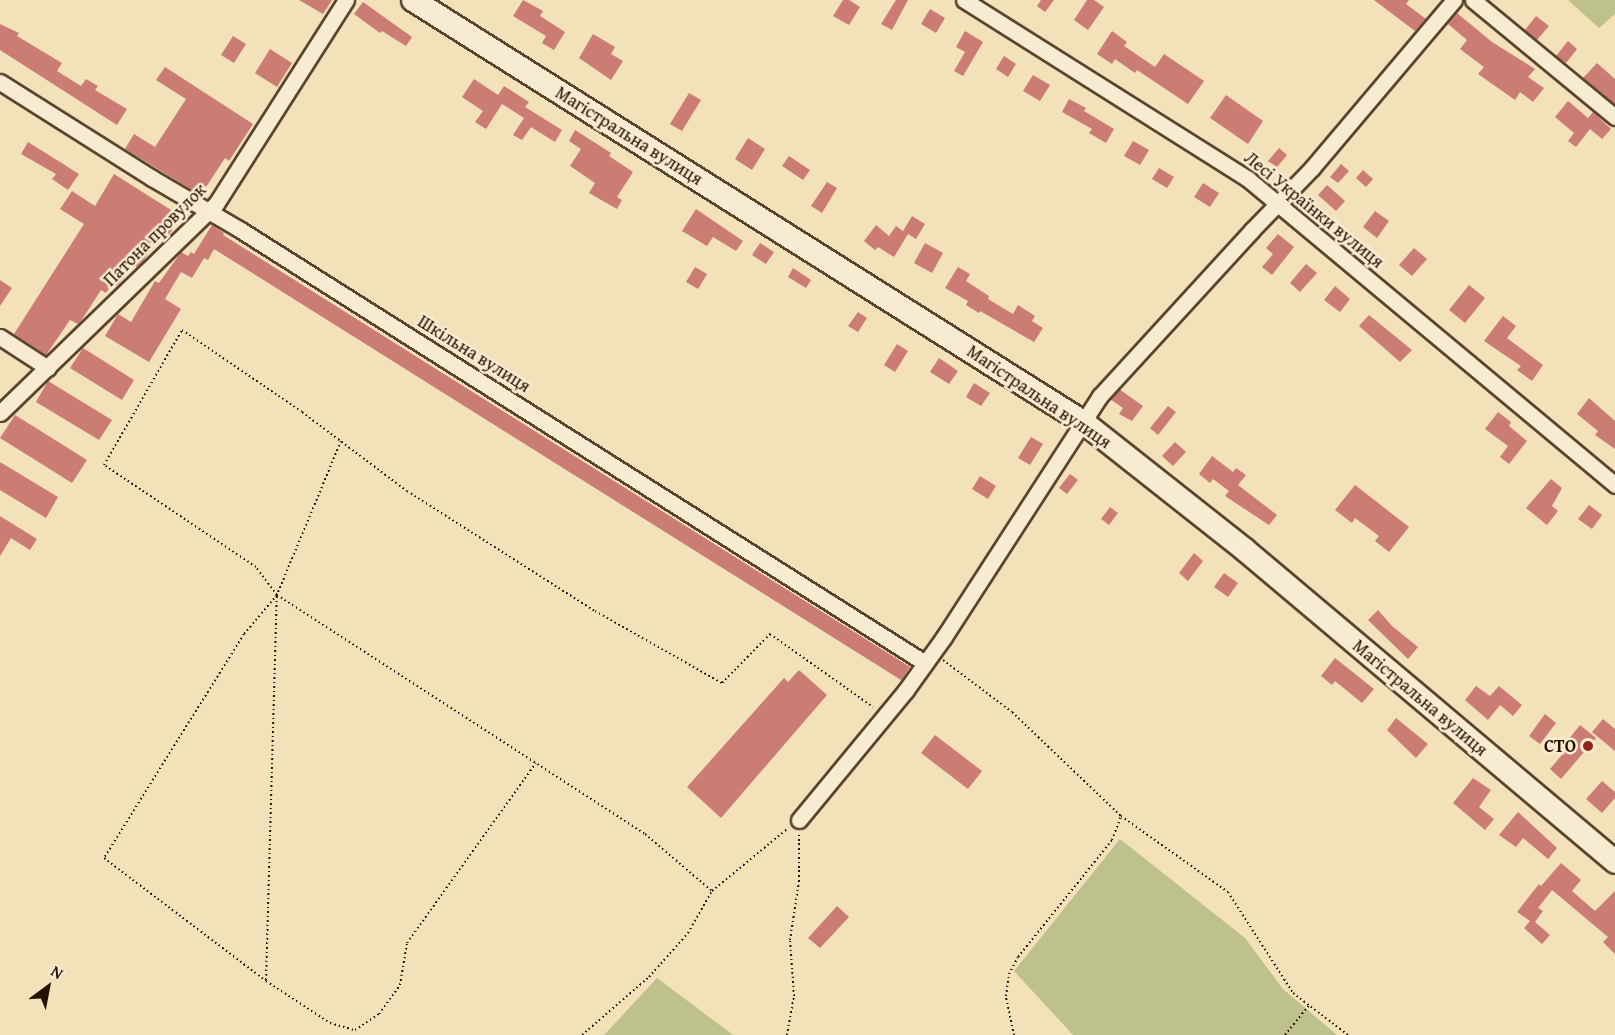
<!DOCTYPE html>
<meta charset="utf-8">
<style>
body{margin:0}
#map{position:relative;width:1615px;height:1035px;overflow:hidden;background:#f3e1b9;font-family:"Gentium Book Plus",serif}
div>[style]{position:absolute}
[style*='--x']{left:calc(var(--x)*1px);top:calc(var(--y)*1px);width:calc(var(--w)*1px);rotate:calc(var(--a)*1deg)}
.green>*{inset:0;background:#bfc18c}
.building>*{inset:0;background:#ca7c75}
.path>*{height:2px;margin-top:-1px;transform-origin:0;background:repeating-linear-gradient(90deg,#281000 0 1.5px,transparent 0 4.5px)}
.roads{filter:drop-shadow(2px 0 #5b442e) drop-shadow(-2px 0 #5b442e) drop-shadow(0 2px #5b442e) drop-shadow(0 -2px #5b442e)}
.street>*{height:15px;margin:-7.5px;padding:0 7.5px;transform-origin:7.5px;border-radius:7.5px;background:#f7ecd2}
.secondary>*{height:22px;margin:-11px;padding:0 11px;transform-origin:11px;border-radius:11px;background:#f7ecd2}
.dots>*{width:16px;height:16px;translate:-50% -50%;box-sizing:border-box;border:3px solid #f7ecd2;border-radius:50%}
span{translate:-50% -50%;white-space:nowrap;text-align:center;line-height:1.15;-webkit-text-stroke:5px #f7ecd2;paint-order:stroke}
.street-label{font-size:18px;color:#281000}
.poi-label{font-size:18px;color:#281000;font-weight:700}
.right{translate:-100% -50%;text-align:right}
.north{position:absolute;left:18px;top:957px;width:60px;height:60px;-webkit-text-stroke:4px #f7ecd2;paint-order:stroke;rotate:32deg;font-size:16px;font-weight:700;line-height:24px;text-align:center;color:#281000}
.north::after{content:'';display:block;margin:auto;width:21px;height:27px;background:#281000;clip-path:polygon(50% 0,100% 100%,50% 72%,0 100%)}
</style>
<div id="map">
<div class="green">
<i style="clip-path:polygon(1568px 0,1615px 0,1615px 14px,1599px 28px)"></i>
<i style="clip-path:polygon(1120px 839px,1245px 938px,1283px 989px,1337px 1035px,1073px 1035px,1014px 971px)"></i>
<i style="clip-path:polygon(657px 978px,733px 1035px,604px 1035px)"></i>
</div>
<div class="building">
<i style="clip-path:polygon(299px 0,332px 0,323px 14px)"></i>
<i style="clip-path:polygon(523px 0,543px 11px,540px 16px,565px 32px,554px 50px,542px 43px,546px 36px,513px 16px)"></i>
<i style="clip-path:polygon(843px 0,849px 0,860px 7px,849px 25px,833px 16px)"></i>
<i style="clip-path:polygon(896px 0,908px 0,892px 30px,881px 24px)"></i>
<i style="clip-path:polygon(1041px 0,1054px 0,1045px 12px,1037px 6px)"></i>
<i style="clip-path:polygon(1087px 0,1094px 0,1104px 7px,1088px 30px,1074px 20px)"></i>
<i style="clip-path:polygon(1374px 0,1409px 0,1406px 4px,1426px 19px,1415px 31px)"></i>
<i style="clip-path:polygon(363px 2px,412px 37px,406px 46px,382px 31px,380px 33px,354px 14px)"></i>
<i style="clip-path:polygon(930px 9px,945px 18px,936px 33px,921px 24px)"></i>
<i style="clip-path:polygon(1457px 13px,1492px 42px,1535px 69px,1528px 77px,1544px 88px,1533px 102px,1520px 92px,1515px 100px,1478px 74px,1484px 67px,1460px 49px,1467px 40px,1448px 24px)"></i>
<i style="clip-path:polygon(1536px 16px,1549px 26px,1537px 40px,1525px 30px)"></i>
<i style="clip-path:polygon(0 24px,19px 33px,17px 36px,62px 63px,57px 71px,81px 86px,86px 79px,98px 86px,95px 90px,127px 109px,117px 125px,0 50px)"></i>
<i style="clip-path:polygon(965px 31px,983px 42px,963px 76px,954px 71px,965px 52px,956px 47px)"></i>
<i style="clip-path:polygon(1112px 31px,1127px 42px,1124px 46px,1155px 67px,1164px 54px,1204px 81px,1188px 104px,1137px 70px,1135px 73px,1115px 59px,1112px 64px,1097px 54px)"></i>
<i style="clip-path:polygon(593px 34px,615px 47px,611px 54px,623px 61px,611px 80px,579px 58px)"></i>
<i style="clip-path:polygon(233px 36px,246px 44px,234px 63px,221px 55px)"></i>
<i style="clip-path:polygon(1568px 41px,1577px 49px,1566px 63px,1556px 56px)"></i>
<i style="clip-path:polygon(270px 49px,292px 63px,277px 87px,255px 73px)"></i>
<i style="clip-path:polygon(1004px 56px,1016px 64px,1008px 77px,996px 69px)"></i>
<i style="clip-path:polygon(1597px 63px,1615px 79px,1615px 104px,1583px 78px)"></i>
<i style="clip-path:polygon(165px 67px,253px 124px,229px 161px,225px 158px,206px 187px,202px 185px,197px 193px,125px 149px,134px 134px,155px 147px,186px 99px,156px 80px)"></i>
<i style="clip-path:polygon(1033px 75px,1050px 85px,1040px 101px,1023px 91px)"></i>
<i style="clip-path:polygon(474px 79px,498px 95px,504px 86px,529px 102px,525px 107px,562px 130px,555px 142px,531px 127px,522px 140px,513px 135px,524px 118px,502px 104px,486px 129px,475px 122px,483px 111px,462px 97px)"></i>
<i style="clip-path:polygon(689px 93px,701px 100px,682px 131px,670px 124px)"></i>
<i style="clip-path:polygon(1226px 95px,1263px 121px,1248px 144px,1210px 118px)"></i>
<i style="clip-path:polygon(1069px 99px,1086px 108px,1084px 111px,1114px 129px,1106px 143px,1089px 133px,1092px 129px,1062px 112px)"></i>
<i style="clip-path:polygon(1568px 101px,1588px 118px,1593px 112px,1611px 129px,1602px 139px,1590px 129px,1576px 147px,1568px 141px,1574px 133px,1555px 117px)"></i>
<i style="clip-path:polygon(575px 130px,611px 153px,609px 156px,633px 172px,617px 197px,622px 200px,617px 209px,589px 193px,595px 183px,570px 166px,581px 149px,569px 141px)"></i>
<i style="clip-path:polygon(748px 138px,765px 149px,752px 170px,735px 159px)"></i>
<i style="clip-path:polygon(1133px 141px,1149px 150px,1140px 165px,1124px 156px)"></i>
<i style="clip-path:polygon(28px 142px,79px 174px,68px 190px,52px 179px,56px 174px,21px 154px)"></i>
<i style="clip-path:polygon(1279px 148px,1287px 155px,1277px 167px,1268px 161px)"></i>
<i style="clip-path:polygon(789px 156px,810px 170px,803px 180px,782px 166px)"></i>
<i style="clip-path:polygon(1341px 164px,1349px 171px,1338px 183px,1330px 177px)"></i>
<i style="clip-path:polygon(1159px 168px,1174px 177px,1167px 188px,1152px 179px)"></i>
<i style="clip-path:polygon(1363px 170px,1373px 179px,1366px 187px,1356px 178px)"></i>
<i style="clip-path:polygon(114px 174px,171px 210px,163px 223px,173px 229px,166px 239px,160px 235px,144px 260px,137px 267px,134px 265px,117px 286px,112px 283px,106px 293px,101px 290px,81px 321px,78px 324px,70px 320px,46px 355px,14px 334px,84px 224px,60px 209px,72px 191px,95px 206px)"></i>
<i style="clip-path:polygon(827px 182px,837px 188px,822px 213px,811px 206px)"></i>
<i style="clip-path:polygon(1203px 183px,1219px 193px,1210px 207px,1194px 197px)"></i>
<i style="clip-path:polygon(1327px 185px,1345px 201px,1336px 211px,1318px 195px)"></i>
<i style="clip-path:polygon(696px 209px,743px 241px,736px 251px,713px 237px,707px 246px,682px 231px)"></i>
<i style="clip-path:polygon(1375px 211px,1389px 221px,1377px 238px,1363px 227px)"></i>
<i style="clip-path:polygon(912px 216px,925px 224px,916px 239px,908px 234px,894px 257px,878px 247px,875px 250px,864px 241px,876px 225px,889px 236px,896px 226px,903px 231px)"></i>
<i style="clip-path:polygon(212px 225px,224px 233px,223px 235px,910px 667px,902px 679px,901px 680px,214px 249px,208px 260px,204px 258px,192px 278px,181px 272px,165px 299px,181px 309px,149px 362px,105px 336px,118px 314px,131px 322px,155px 281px,159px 283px,181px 252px,188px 256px,191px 252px,194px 254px)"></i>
<i style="clip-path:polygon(1278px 234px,1294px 247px,1272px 275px,1262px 267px,1273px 254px,1266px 248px)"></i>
<i style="clip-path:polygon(760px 243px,774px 252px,766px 264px,752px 255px)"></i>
<i style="clip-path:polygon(925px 243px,943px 253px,932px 273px,914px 263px)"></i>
<i style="clip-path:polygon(1414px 248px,1427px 259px,1412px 276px,1399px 265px)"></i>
<i style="clip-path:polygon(1306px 264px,1317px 273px,1300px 292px,1290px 283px)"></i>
<i style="clip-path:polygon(695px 267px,707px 274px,698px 289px,686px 282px)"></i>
<i style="clip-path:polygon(958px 267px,970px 274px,966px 281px,989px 296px,988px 299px,1013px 314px,1018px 305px,1035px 316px,1032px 321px,1043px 328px,1034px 342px,980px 311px,979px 313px,966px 305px,968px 301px,945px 288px)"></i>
<i style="clip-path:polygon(793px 268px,811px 280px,806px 288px,788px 277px)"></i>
<i style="clip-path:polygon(0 280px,12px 288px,0 306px)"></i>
<i style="clip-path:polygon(1469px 285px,1485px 298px,1465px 323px,1449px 310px)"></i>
<i style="clip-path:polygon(1335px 286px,1350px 299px,1340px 312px,1324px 300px)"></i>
<i style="clip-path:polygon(858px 312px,867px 318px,858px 332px,848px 326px)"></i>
<i style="clip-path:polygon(1369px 315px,1412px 350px,1400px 362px,1359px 326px)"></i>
<i style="clip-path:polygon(1503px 316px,1516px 326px,1507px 338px,1543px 365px,1532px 381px,1517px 370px,1521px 366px,1484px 341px)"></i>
<i style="clip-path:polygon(897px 344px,908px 351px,895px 372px,884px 365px)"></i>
<i style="clip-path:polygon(83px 348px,134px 380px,122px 400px,70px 368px)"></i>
<i style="clip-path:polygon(939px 358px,958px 371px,949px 384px,930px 372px)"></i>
<i style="clip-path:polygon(48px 381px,112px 420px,99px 440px,36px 402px)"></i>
<i style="clip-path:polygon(974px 383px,990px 393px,981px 406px,966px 397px)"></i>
<i style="clip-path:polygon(1119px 389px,1143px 406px,1132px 421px,1119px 414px,1123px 408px,1110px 399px)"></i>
<i style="clip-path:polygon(1589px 398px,1615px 421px,1615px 449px,1595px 435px,1598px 431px,1577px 414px)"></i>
<i style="clip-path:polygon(1168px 406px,1176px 412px,1158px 435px,1150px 428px)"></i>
<i style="clip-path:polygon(1498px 412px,1511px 422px,1509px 426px,1527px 441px,1509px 464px,1500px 457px,1508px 446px,1485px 429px)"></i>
<i style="clip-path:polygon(15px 415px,87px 460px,72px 483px,0 438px)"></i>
<i style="clip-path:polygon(1031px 437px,1043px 444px,1030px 465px,1018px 458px)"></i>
<i style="clip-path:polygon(1175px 442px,1186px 452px,1173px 466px,1162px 456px)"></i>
<i style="clip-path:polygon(1212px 456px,1233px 472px,1236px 468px,1246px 475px,1238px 485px,1277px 515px,1269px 525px,1225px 496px,1229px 491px,1213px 479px,1210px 483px,1199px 474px)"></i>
<i style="clip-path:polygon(0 462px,58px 497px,46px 518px,0 490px)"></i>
<i style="clip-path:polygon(1070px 474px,1078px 480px,1067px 494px,1059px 488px)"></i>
<i style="clip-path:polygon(980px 476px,996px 486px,988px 499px,972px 489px)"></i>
<i style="clip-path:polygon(1551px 479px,1562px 488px,1552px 506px,1558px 511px,1547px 525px,1526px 508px)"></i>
<i style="clip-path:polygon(1355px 485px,1409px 527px,1389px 552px,1375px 541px,1379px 536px,1355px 518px,1352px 523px,1335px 510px)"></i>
<i style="clip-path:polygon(1589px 505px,1602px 515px,1592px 529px,1578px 519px)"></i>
<i style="clip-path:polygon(1110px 507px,1118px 513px,1109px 525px,1101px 519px)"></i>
<i style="clip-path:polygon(0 516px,37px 539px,30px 550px,11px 538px,0 556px)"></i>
<i style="clip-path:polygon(1194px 553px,1203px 561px,1188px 581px,1179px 573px)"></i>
<i style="clip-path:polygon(1224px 573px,1238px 583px,1228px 597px,1214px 587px)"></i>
<i style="clip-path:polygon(1378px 610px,1392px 626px,1418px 647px,1408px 659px,1368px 620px)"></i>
<i style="clip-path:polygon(1335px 658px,1374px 689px,1362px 703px,1335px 681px,1332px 685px,1321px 676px)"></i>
<i style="clip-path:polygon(799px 670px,827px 695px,721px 818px,687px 787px,784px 678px,788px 682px)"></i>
<i style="clip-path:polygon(1476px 686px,1490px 696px,1499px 686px,1522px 705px,1513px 716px,1500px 705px,1488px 720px,1465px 700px)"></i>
<i style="clip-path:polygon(1545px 714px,1556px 723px,1540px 744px,1529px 736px)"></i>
<i style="clip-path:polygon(1396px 718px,1428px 744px,1416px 758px,1387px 730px)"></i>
<i style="clip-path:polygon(1603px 719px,1615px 729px,1615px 751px,1592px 732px)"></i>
<i style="clip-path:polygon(1580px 725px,1596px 738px,1561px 779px,1550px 769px,1572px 743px,1568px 740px)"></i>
<i style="clip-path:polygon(935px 735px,982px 771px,968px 789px,921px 753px)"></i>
<i style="clip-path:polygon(1473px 778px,1491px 790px,1479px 807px,1494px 819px,1485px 830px,1453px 803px)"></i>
<i style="clip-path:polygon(1602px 781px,1615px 792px,1615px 798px,1602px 813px,1586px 799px)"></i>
<i style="clip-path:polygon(1518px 812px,1557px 848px,1548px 859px,1523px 838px,1516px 847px,1499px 835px)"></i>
<i style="clip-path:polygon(1561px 863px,1581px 880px,1572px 891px,1595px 911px,1615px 891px,1615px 954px,1603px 942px,1608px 937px,1552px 890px,1538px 908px,1543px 911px,1535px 922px,1550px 935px,1542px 944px,1524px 928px,1530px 921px,1517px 912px,1539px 884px,1541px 886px)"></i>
<i style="clip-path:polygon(837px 906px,849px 917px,820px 948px,808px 938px)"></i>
</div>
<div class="path">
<i style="--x:341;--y:441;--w:167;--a:112.6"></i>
<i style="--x:277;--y:595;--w:51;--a:130.2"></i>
<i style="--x:244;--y:634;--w:264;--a:122"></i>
<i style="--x:104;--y:858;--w:203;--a:37.2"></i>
<i style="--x:266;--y:981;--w:77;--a:33.3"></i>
<i style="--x:330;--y:1023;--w:26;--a:16"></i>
<i style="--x:355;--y:1030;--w:29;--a:-34"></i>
<i style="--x:379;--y:1014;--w:36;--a:-54"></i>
<i style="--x:400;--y:985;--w:43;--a:-80.5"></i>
<i style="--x:407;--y:943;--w:221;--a:-54.4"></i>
<i style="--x:277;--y:595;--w:35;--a:-127"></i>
<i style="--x:256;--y:567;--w:183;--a:-146.1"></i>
<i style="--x:104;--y:465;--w:156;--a:-60"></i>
<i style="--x:182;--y:330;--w:145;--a:34.3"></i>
<i style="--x:302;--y:412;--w:131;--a:37"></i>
<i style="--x:407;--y:491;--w:223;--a:32.6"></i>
<i style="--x:595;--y:611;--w:146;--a:29.6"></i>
<i style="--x:722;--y:683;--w:69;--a:-45.6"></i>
<i style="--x:770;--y:634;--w:126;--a:35.3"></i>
<i style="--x:943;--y:660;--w:86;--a:37"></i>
<i style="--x:1012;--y:712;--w:151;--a:43.7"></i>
<i style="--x:1121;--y:816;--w:131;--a:35.4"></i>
<i style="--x:1228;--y:892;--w:120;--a:57.2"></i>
<i style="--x:1293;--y:993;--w:69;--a:37.4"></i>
<i style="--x:266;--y:980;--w:385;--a:-88.4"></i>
<i style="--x:277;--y:595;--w:439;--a:33"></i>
<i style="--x:645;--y:834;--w:88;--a:40.4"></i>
<i style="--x:582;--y:1035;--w:89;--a:-40.9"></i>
<i style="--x:649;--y:977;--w:59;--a:-48.4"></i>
<i style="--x:688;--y:933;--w:48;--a:-60.3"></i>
<i style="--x:712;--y:891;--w:97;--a:-39.6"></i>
<i style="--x:787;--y:1035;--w:40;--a:-80"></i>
<i style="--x:794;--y:996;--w:56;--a:-94.1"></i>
<i style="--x:790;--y:940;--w:60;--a:-81.3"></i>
<i style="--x:799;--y:881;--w:46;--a:-90"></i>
<i style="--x:1014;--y:1035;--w:40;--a:-102"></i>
<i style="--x:1006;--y:996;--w:22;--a:-82"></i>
<i style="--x:1009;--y:974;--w:19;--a:-62"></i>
<i style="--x:1018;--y:957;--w:150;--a:-51.2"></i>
<i style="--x:1112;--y:840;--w:26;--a:-69"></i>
<i style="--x:1285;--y:1035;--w:38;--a:-51"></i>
</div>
<div class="roads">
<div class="street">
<i style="--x:964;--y:0;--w:336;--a:32.2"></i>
<i style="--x:1248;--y:179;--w:478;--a:39.8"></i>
<i style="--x:1473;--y:0;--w:184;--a:39.5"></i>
<i style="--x:0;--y:82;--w:180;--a:32.3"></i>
<i style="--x:152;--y:178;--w:101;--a:30.4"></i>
<i style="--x:239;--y:229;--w:812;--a:32.32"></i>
<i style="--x:0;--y:337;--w:57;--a:32.9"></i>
<i style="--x:0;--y:413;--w:301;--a:-44.1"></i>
<i style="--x:216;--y:204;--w:242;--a:-57.5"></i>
<i style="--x:799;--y:820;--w:168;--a:-50.5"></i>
<i style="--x:906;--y:690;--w:65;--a:-54.4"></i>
<i style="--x:944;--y:637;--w:287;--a:-57.1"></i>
<i style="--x:1100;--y:396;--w:225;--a:-47.5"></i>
<i style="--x:1252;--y:230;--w:86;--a:-45.9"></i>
<i style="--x:1312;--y:168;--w:220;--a:-49.8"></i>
</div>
<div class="secondary">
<i style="--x:413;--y:0;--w:792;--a:32.2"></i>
<i style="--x:1083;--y:422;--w:206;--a:38.3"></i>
<i style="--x:1245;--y:550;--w:484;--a:40.1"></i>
</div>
</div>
<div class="dots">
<i style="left:1588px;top:746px;background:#8f2418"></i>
</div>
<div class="street-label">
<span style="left:629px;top:136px;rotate:32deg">Магістральна вулиця</span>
<span style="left:1314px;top:210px;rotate:39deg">Лесі Українки вулиця</span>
<span style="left:155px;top:235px;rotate:-45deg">Патона провулок</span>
<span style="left:474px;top:354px;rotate:32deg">Шкільна вулиця</span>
<span style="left:1039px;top:397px;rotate:34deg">Магістральна вулиця</span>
<span style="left:1420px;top:698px;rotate:40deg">Магістральна вулиця</span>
</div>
<div class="poi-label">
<span class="right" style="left:1576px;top:746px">СТО</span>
</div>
<div class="north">N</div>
</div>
